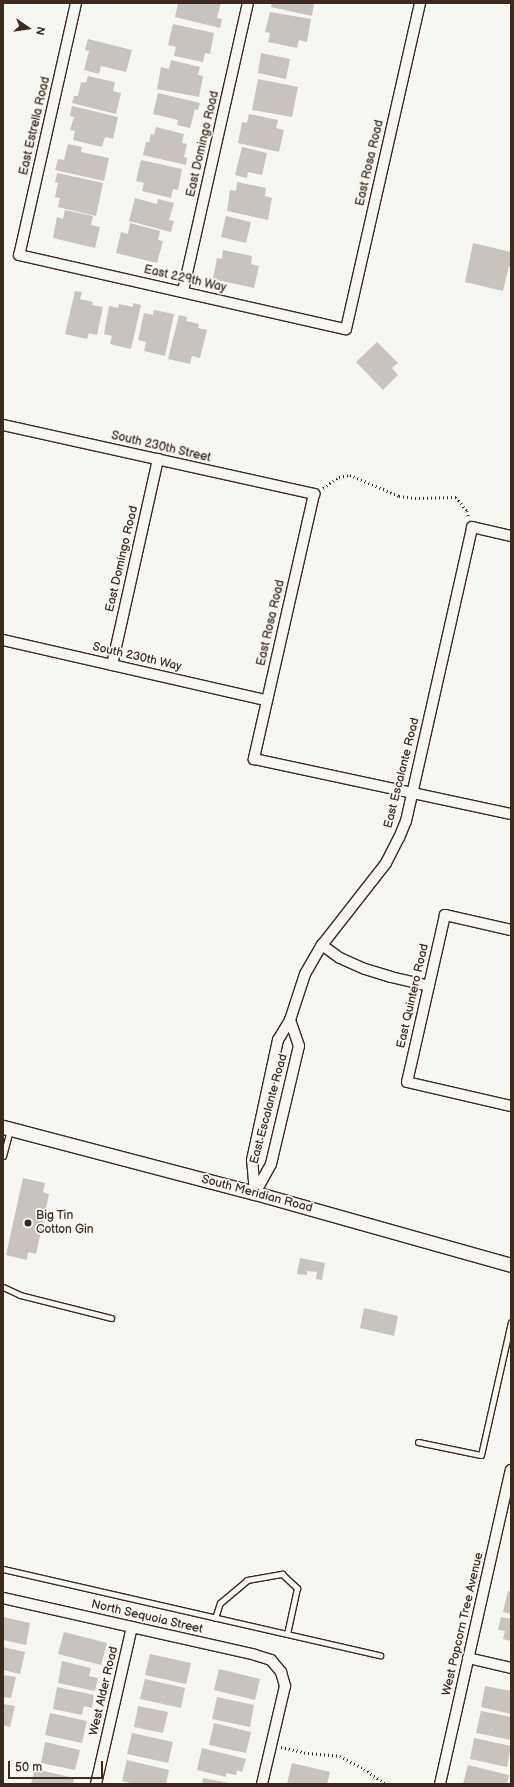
<!DOCTYPE html>
<style>
body{margin:0}
#map{position:relative;width:514px;height:1787px;overflow:hidden;background:#f6f6f2;font-family:"Balsamiq Sans",sans-serif}
div>[style]{position:absolute}
[style*='--x']{left:calc(var(--x)*1px);top:calc(var(--y)*1px);width:calc(var(--w)*1px);rotate:calc(var(--a)*1deg)}
.building>*{inset:0;background:#c8c3be}
.path>*{height:2.5px;margin-top:-1.25px;transform-origin:0;background:repeating-linear-gradient(90deg,#3b2a1e 0 1px,transparent 0 4px)}
.roads{filter:drop-shadow(1px 0 #3b2a1e) drop-shadow(-1px 0 #3b2a1e) drop-shadow(0 1px #3b2a1e) drop-shadow(0 -1px #3b2a1e)}
.service>*{height:5px;margin:-2.5px;padding:0 2.5px;transform-origin:2.5px;border-radius:2.5px;background:#f6f6f2}
.minor>*{height:10px;margin:-5px;padding:0 5px;transform-origin:5px;border-radius:5px;background:#f6f6f2}
.tertiary>*{height:13px;margin:-6.5px;padding:0 6.5px;transform-origin:6.5px;border-radius:6.5px;background:#f6f6f2}
.dots>*{width:11px;height:11px;translate:-50% -50%;box-sizing:border-box;border:2px solid #f6f6f2;border-radius:50%}
span{translate:-50% -50%;white-space:nowrap;text-align:center;line-height:1.15;-webkit-text-stroke:3.5px #f6f6f2;paint-order:stroke}
.street-label{font-size:12px;color:#3b2a1e}
.poi-label{font-size:12px;color:#3b2a1e}
.left{translate:0 -50%;text-align:left}
.frame{position:absolute;inset:0;border:4px solid #3b2a1e;pointer-events:none}
.north{position:absolute;left:8px;top:8px;width:40px;height:40px;-webkit-text-stroke:3px #f6f6f2;paint-order:stroke;rotate:103deg;font-size:11px;font-weight:700;line-height:16px;text-align:center;color:#3b2a1e}
.north::after{content:'';display:block;margin:auto;width:14px;height:18px;background:#3b2a1e;clip-path:polygon(50% 0,100% 100%,50% 72%,0 100%)}
.scale{position:absolute;left:8px;top:1761px;width:95px;height:18px;box-sizing:border-box;border:2px solid #3b2a1e;border-top:0;padding-left:5px;font-size:12px;line-height:14px;white-space:nowrap;color:#3b2a1e;-webkit-text-stroke:3px #f6f6f2;paint-order:stroke}
</style>
<div id="map">
<div class="building">
<i style="clip-path:polygon(178px 3px,221px 3px,217px 18px,222px 19px,220px 28px,175px 17px)"></i>
<i style="clip-path:polygon(272px 3px,314px 3px,312px 16px,271px 7px)"></i>
<i style="clip-path:polygon(270px 12px,311px 19px,307px 42px,299px 40px,297px 48px,268px 42px,270px 33px,265px 32px)"></i>
<i style="clip-path:polygon(173px 24px,214px 33px,210px 54px,205px 53px,203px 62px,174px 56px,176px 47px,168px 45px)"></i>
<i style="clip-path:polygon(88px 39px,132px 50px,126px 72px,101px 66px,99px 74px,84px 70px,89px 51px,85px 50px)"></i>
<i style="clip-path:polygon(261px 53px,290px 59px,286px 79px,258px 73px)"></i>
<i style="clip-path:polygon(171px 60px,200px 67px,198px 75px,203px 76px,199px 97px,157px 89px,161px 67px,169px 69px)"></i>
<i style="clip-path:polygon(88px 76px,115px 82px,113px 91px,121px 93px,116px 114px,72px 103px,74px 96px,78px 96px,81px 82px,86px 83px)"></i>
<i style="clip-path:polygon(258px 79px,298px 87px,292px 117px,252px 110px)"></i>
<i style="clip-path:polygon(158px 93px,200px 103px,198px 110px,195px 109px,190px 128px,177px 125px,178px 120px,153px 114px)"></i>
<i style="clip-path:polygon(72px 106px,118px 117px,113px 139px,105px 137px,102px 147px,73px 140px,75px 131px,70px 130px,74px 117px,70px 116px)"></i>
<i style="clip-path:polygon(249px 114px,278px 120px,276px 128px,284px 130px,279px 152px,238px 143px,242px 122px,247px 123px)"></i>
<i style="clip-path:polygon(156px 127px,184px 134px,182px 143px,187px 144px,184px 157px,187px 158px,186px 165px,143px 155px,146px 142px,149px 142px,151px 134px,154px 135px)"></i>
<i style="clip-path:polygon(68px 144px,82px 147px,81px 152px,109px 158px,104px 181px,55px 170px,58px 159px,64px 160px)"></i>
<i style="clip-path:polygon(242px 147px,267px 153px,262px 175px,248px 172px,247px 178px,235px 175px)"></i>
<i style="clip-path:polygon(141px 160px,182px 169px,178px 190px,173px 189px,171px 198px,142px 191px,144px 183px,136px 181px)"></i>
<i style="clip-path:polygon(57px 173px,103px 183px,96px 216px,58px 207px,60px 198px,55px 197px,58px 183px,55px 182px)"></i>
<i style="clip-path:polygon(237px 182px,266px 188px,265px 196px,272px 198px,268px 220px,227px 211px,230px 190px,236px 191px)"></i>
<i style="clip-path:polygon(135px 198px,157px 204px,158px 199px,174px 203px,169px 220px,174px 221px,171px 232px,129px 221px)"></i>
<i style="clip-path:polygon(65px 210px,93px 216px,91px 225px,100px 227px,95px 248px,53px 238px,57px 217px,63px 219px)"></i>
<i style="clip-path:polygon(226px 216px,251px 222px,246px 243px,221px 237px)"></i>
<i style="clip-path:polygon(130px 223px,160px 231px,158px 240px,163px 241px,157px 263px,116px 253px,121px 232px,128px 234px)"></i>
<i style="clip-path:polygon(473px 243px,511px 252px,511px 267px,509px 266px,503px 291px,465px 282px)"></i>
<i style="clip-path:polygon(223px 250px,252px 256px,251px 264px,259px 266px,254px 288px,213px 279px,217px 258px,222px 259px)"></i>
<i style="clip-path:polygon(75px 291px,82px 292px,80px 299px,93px 302px,92px 305px,103px 307px,97px 335px,89px 333px,87px 339px,65px 334px)"></i>
<i style="clip-path:polygon(133px 303px,141px 305px,131px 349px,110px 344px,112px 336px,104px 334px,109px 306px,118px 308px,119px 304px,133px 307px)"></i>
<i style="clip-path:polygon(154px 310px,174px 314px,165px 356px,144px 351px,146px 342px,138px 340px,144px 313px,153px 315px)"></i>
<i style="clip-path:polygon(179px 315px,187px 317px,186px 321px,199px 324px,198px 328px,207px 330px,200px 358px,192px 356px,190px 364px,168px 359px)"></i>
<i style="clip-path:polygon(377px 342px,398px 363px,392px 368px,398px 375px,383px 390px,356px 362px)"></i>
<i style="clip-path:polygon(23px 1178px,45px 1183px,43px 1192px,49px 1194px,36px 1254px,28px 1252px,27px 1260px,6px 1255px)"></i>
<i style="clip-path:polygon(300px 1258px,325px 1263px,322px 1280px,316px 1279px,317px 1272px,307px 1271px,307px 1275px,297px 1274px)"></i>
<i style="clip-path:polygon(364px 1308px,398px 1316px,394px 1336px,360px 1328px)"></i>
<i style="clip-path:polygon(508px 1591px,511px 1592px,511px 1614px,503px 1612px)"></i>
<i style="clip-path:polygon(3px 1617px,30px 1623px,26px 1645px,3px 1640px)"></i>
<i style="clip-path:polygon(501px 1617px,511px 1619px,511px 1641px,503px 1639px,505px 1631px,498px 1630px)"></i>
<i style="clip-path:polygon(64px 1632px,107px 1643px,101px 1665px,58px 1654px)"></i>
<i style="clip-path:polygon(3px 1647px,25px 1652px,20px 1674px,3px 1670px)"></i>
<i style="clip-path:polygon(150px 1654px,191px 1663px,186px 1684px,145px 1675px)"></i>
<i style="clip-path:polygon(62px 1661px,91px 1668px,89px 1676px,98px 1678px,95px 1691px,58px 1683px)"></i>
<i style="clip-path:polygon(219px 1669px,260px 1679px,255px 1700px,214px 1690px)"></i>
<i style="clip-path:polygon(3px 1675px,16px 1677px,11px 1698px,3px 1697px)"></i>
<i style="clip-path:polygon(145px 1679px,185px 1688px,181px 1708px,140px 1699px)"></i>
<i style="clip-path:polygon(485px 1686px,511px 1691px,511px 1714px,481px 1707px)"></i>
<i style="clip-path:polygon(57px 1687px,94px 1695px,92px 1708px,84px 1706px,82px 1715px,53px 1709px)"></i>
<i style="clip-path:polygon(217px 1697px,254px 1705px,250px 1727px,212px 1719px)"></i>
<i style="clip-path:polygon(3px 1704px,15px 1706px,10px 1727px,3px 1725px)"></i>
<i style="clip-path:polygon(138px 1706px,168px 1712px,163px 1733px,134px 1727px)"></i>
<i style="clip-path:polygon(481px 1711px,511px 1717px,511px 1740px,476px 1733px)"></i>
<i style="clip-path:polygon(50px 1713px,87px 1721px,82px 1743px,45px 1735px)"></i>
<i style="clip-path:polygon(214px 1723px,251px 1732px,246px 1753px,209px 1745px)"></i>
<i style="clip-path:polygon(132px 1733px,173px 1742px,168px 1763px,127px 1754px)"></i>
<i style="clip-path:polygon(474px 1738px,511px 1746px,507px 1767px,470px 1759px)"></i>
<i style="clip-path:polygon(45px 1742px,80px 1750px,75px 1770px,41px 1763px)"></i>
<i style="clip-path:polygon(202px 1748px,246px 1759px,242px 1772px,237px 1770px,236px 1775px,226px 1773px,226px 1777px,197px 1770px)"></i>
<i style="clip-path:polygon(127px 1760px,169px 1770px,166px 1784px,135px 1784px,122px 1781px)"></i>
<i style="clip-path:polygon(292px 1763px,330px 1772px,327px 1784px,287px 1784px)"></i>
<i style="clip-path:polygon(468px 1765px,509px 1775px,507px 1784px,463px 1784px)"></i>
<i style="clip-path:polygon(35px 1769px,74px 1778px,73px 1784px,31px 1784px)"></i>
<i style="clip-path:polygon(203px 1778px,229px 1783px,229px 1784px,202px 1784px)"></i>
</div>
<div class="path">
<i style="--x:323;--y:488;--w:19;--a:-35"></i>
<i style="--x:339;--y:477;--w:11;--a:-10"></i>
<i style="--x:350;--y:475;--w:53;--a:23.2"></i>
<i style="--x:399;--y:496;--w:16;--a:7"></i>
<i style="--x:415;--y:498;--w:41;--a:-1.4"></i>
<i style="--x:456;--y:497;--w:18;--a:52"></i>
<i style="--x:467;--y:511;--w:7;--a:74"></i>
<i style="--x:281;--y:1747;--w:28;--a:13"></i>
<i style="--x:308;--y:1753;--w:32;--a:5"></i>
<i style="--x:340;--y:1756;--w:27;--a:28"></i>
<i style="--x:364;--y:1769;--w:27;--a:34"></i>
</div>
<div class="roads">
<div class="service">
<i style="--x:3;--y:1156;--w:28;--a:-75"></i>
<i style="--x:3;--y:1287;--w:19;--a:25"></i>
<i style="--x:20;--y:1295;--w:94;--a:14.2"></i>
<i style="--x:418;--y:1442;--w:64;--a:11.7"></i>
<i style="--x:481;--y:1455;--w:136;--a:-77.3"></i>
<i style="--x:3;--y:1569;--w:387;--a:12.9"></i>
<i style="--x:215;--y:1618;--w:16;--a:-72"></i>
<i style="--x:220;--y:1603;--w:35;--a:-40"></i>
<i style="--x:247;--y:1580;--w:36;--a:-10"></i>
<i style="--x:282;--y:1574;--w:21;--a:43"></i>
<i style="--x:297;--y:1588;--w:47;--a:102.3"></i>
</div>
<div class="minor">
<i style="--x:76;--y:3;--w:258;--a:102.7"></i>
<i style="--x:19;--y:255;--w:335;--a:12.8"></i>
<i style="--x:346;--y:329;--w:334;--a:-77.2"></i>
<i style="--x:183;--y:291;--w:295;--a:-77.3"></i>
<i style="--x:3;--y:425;--w:319;--a:12.5"></i>
<i style="--x:314;--y:494;--w:272;--a:102.8"></i>
<i style="--x:254;--y:759;--w:263;--a:12.1"></i>
<i style="--x:3;--y:640;--w:270;--a:12.9"></i>
<i style="--x:112;--y:665;--w:211;--a:-77.4"></i>
<i style="--x:511;--y:930;--w:68;--a:-167.2"></i>
<i style="--x:445;--y:915;--w:171;--a:102.8"></i>
<i style="--x:407;--y:1082;--w:107;--a:13"></i>
<i style="--x:322;--y:945;--w:22;--a:36"></i>
<i style="--x:340;--y:958;--w:27;--a:24"></i>
<i style="--x:365;--y:969;--w:27;--a:17"></i>
<i style="--x:391;--y:977;--w:39;--a:13"></i>
<i style="--x:255;--y:1193;--w:33;--a:-95"></i>
<i style="--x:252;--y:1160;--w:123;--a:-77.8"></i>
<i style="--x:278;--y:1040;--w:23;--a:-59"></i>
<i style="--x:290;--y:1020;--w:48;--a:-71.9"></i>
<i style="--x:305;--y:974;--w:34;--a:-60"></i>
<i style="--x:322;--y:945;--w:104;--a:-52"></i>
<i style="--x:386;--y:863;--w:28;--a:-63"></i>
<i style="--x:399;--y:838;--w:18;--a:-68"></i>
<i style="--x:406;--y:821;--w:301;--a:-77.3"></i>
<i style="--x:472;--y:527;--w:40;--a:13"></i>
<i style="--x:255;--y:1193;--w:33;--a:-61"></i>
<i style="--x:271;--y:1164;--w:121;--a:-76.7"></i>
<i style="--x:299;--y:1046;--w:28;--a:-109"></i>
<i style="--x:3;--y:1598;--w:258;--a:12.7"></i>
<i style="--x:255;--y:1655;--w:17;--a:17"></i>
<i style="--x:271;--y:1660;--w:16;--a:50"></i>
<i style="--x:281;--y:1672;--w:15;--a:74"></i>
<i style="--x:285;--y:1686;--w:101;--a:103.2"></i>
<i style="--x:468;--y:1658;--w:44;--a:13.1"></i>
<i style="--x:96;--y:1784;--w:161;--a:-77.1"></i>
<i style="--x:440;--y:1784;--w:322;--a:-77.3"></i>
</div>
<div class="tertiary">
<i style="--x:3;--y:1127;--w:260;--a:14.7"></i>
<i style="--x:255;--y:1193;--w:266;--a:15.7"></i>
</div>
</div>
<div class="dots">
<i style="left:28px;top:1223px;background:#3b2a1e"></i>
</div>
<div class="street-label">
<span style="left:35px;top:126px;rotate:-77deg">East Estrella Road</span>
<span style="left:203px;top:144px;rotate:-77deg">East Domingo Road</span>
<span style="left:370px;top:163px;rotate:-77deg">East Rosa Road</span>
<span style="left:185px;top:279px;rotate:13deg">East 229th Way</span>
<span style="left:161px;top:447px;rotate:13deg">South 230th Street</span>
<span style="left:122px;top:559px;rotate:-77deg">East Domingo Road</span>
<span style="left:271px;top:623px;rotate:-77deg">East Rosa Road</span>
<span style="left:137px;top:657px;rotate:13deg">South 230th Way</span>
<span style="left:402px;top:773px;rotate:-76deg">East Escalante Road</span>
<span style="left:413px;top:996px;rotate:-77deg">East Quintero Road</span>
<span style="left:269px;top:1109px;rotate:-75deg">East Escalante Road</span>
<span style="left:257px;top:1194px;rotate:15deg">South Meridian Road</span>
<span style="left:147px;top:1617px;rotate:13deg">North Sequoia Street</span>
<span style="left:463px;top:1624px;rotate:-77deg">West Popcorn Tree Avenue</span>
<span style="left:104px;top:1691px;rotate:-77deg">West Alder Road</span>
</div>
<div class="poi-label">
<span class="left" style="left:36px;top:1223px">Big Tin<br>Cotton Gin</span>
</div>
<div class="frame"></div>
<div class="north">N</div>
<div class="scale">50 m</div>
</div>
